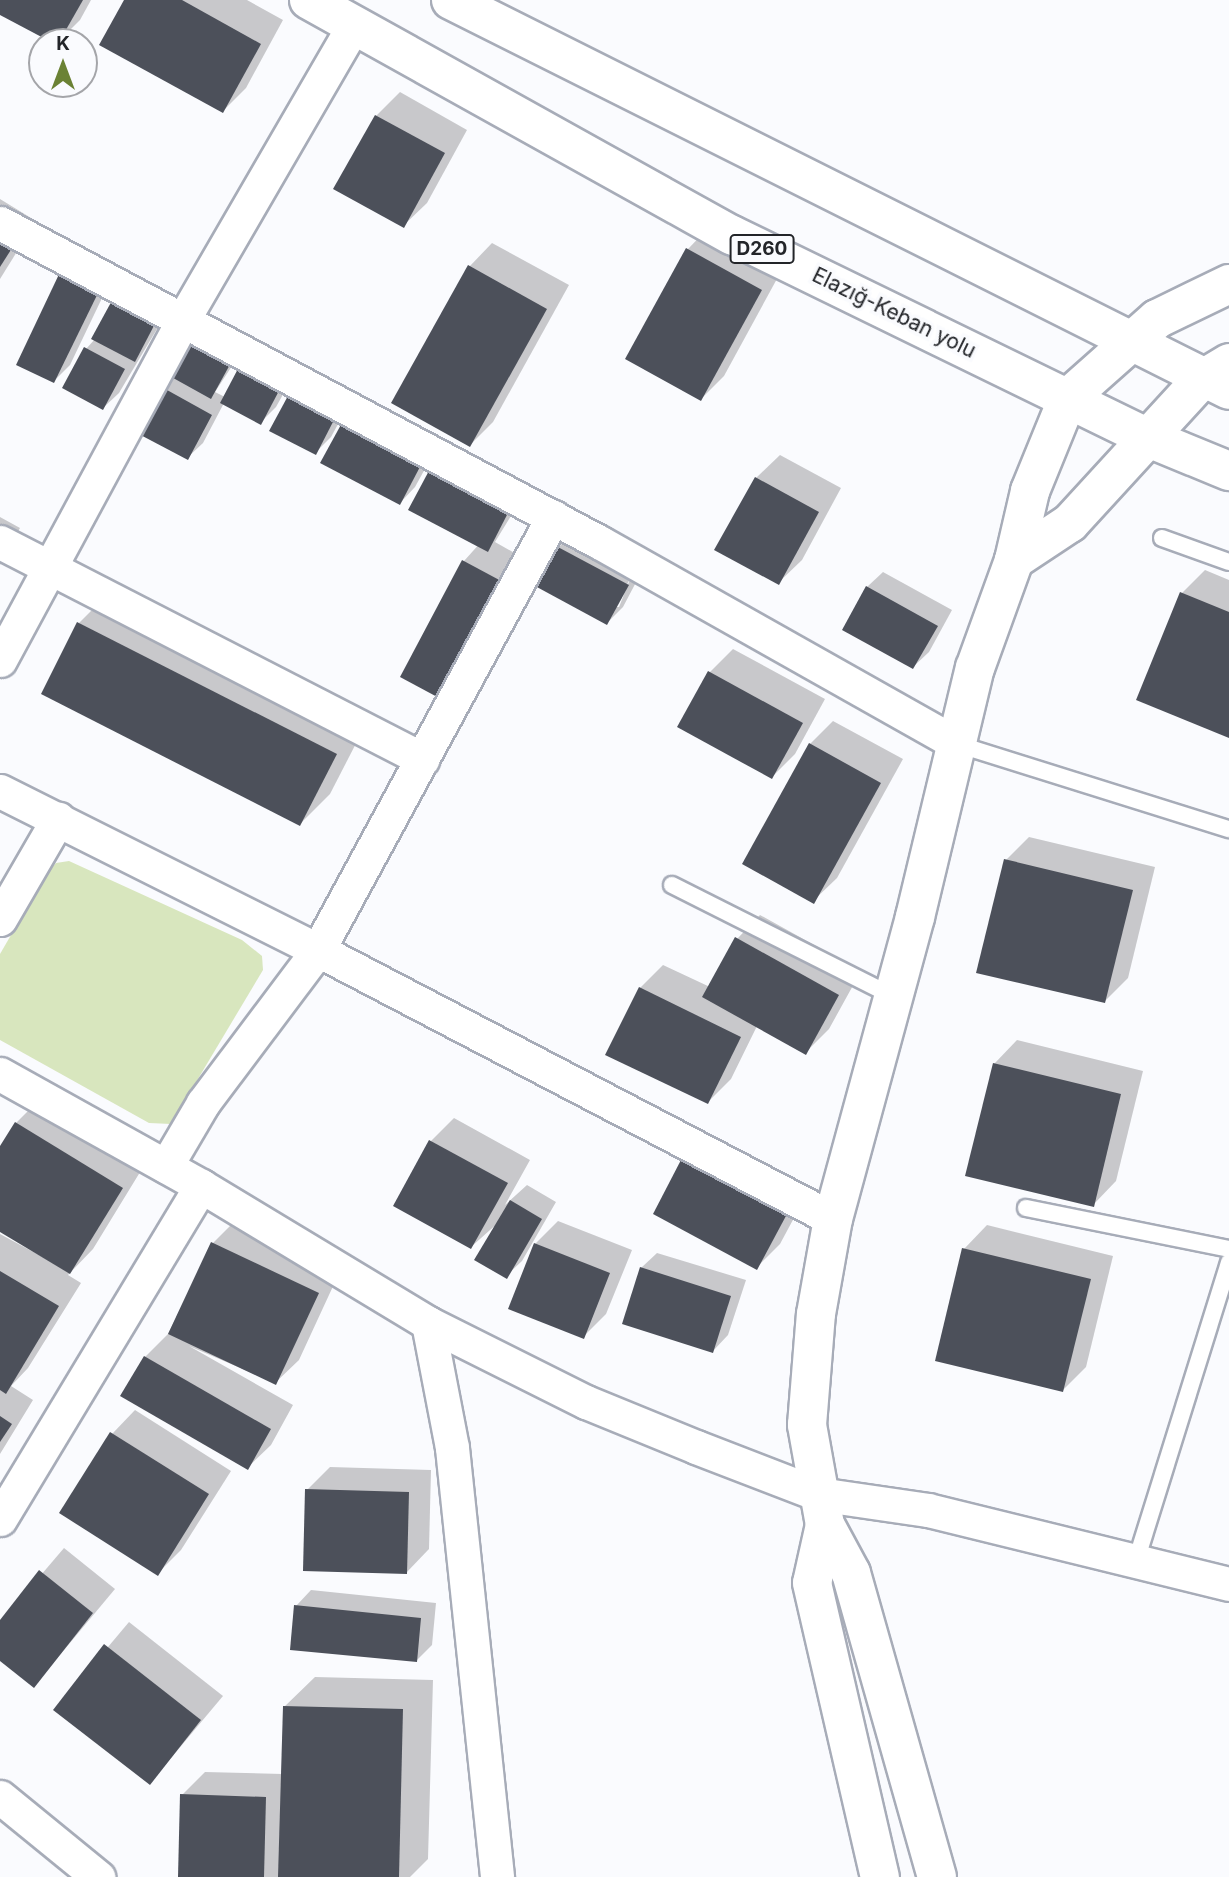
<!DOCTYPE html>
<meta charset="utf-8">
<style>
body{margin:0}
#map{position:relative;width:1229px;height:1877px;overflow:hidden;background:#fafbfe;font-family:Inter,sans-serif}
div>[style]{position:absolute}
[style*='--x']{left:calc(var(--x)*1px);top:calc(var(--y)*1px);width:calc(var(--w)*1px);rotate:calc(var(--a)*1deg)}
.green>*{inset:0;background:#d8e6be}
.shadow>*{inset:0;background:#0003}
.building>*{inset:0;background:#4c505a}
.roads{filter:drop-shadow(2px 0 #a7acb8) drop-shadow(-2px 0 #a7acb8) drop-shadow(0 2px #a7acb8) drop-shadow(0 -2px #a7acb8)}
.service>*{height:16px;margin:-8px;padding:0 8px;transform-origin:8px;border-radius:8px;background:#fff}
.minor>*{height:33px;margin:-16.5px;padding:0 16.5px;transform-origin:16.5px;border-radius:16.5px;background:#fff}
.secondary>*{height:38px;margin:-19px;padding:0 19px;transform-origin:19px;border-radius:19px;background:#fff}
.trunk>*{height:38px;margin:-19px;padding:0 19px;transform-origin:19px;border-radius:19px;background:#fff}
span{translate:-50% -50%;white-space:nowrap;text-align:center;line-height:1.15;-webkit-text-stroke:7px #fafbfe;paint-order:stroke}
.shield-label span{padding:2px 5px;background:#fafbfe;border:2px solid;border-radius:5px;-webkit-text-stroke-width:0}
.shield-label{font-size:19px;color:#232529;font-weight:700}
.street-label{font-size:21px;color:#232529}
.north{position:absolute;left:28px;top:28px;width:70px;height:70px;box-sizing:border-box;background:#fafbfe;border:2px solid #a4a5a9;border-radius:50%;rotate:0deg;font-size:19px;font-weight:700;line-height:28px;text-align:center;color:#232529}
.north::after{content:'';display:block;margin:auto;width:24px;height:32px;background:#6b8234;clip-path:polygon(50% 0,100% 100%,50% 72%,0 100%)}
</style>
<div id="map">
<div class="green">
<i style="clip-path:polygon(69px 861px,242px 940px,262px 956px,263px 970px,171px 1124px,149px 1123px,0 1040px,0 954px,47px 873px,56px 863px)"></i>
</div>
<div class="shadow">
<i style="clip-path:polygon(91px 0,80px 20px,58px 42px,0 13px,0 0)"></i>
<i style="clip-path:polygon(126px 0,247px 0,283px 20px,246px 88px,223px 111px)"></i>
<i style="clip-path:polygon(400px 92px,467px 130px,427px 203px,403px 226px,336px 189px,376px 116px)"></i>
<i style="clip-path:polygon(0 199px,36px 221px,0 279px)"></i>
<i style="clip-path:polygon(711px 225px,784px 266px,724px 376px,701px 399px,627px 358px,688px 249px)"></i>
<i style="clip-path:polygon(492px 243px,569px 285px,493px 422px,470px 445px,469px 267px)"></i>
<i style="clip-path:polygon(114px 273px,70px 365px,54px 381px,18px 364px)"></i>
<i style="clip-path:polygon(173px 302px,119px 393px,103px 408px,86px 349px,95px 339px)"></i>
<i style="clip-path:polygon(247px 343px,215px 392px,225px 397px,296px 371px,276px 407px,260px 423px,224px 403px,203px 443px,187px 458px,136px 430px,171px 375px)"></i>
<i style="clip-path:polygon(350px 402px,331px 437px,315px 453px,272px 430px)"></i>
<i style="clip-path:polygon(344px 422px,437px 447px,415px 487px,400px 503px)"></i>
<i style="clip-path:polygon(780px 455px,841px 488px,802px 560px,778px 583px,756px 478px)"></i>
<i style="clip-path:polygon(525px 493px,495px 542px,525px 559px,464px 673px,464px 561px)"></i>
<i style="clip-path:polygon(0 517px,20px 528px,0 565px)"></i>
<i style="clip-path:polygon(evenodd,573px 532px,643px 569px,623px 607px,607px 623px,558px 548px,573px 532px,631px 577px,619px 607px,615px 607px,631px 577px)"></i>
<i style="clip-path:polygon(1205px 570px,1229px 580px,1229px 736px,1182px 593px)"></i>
<i style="clip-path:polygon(883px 572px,952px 610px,929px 652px,913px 667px,867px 587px)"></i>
<i style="clip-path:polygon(109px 593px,366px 724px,330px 794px,300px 824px,79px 623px)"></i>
<i style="clip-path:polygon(733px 649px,825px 699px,795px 754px,772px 777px,680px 726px,710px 672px)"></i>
<i style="clip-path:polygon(833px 721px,903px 759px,837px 878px,813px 901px,810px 744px)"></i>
<i style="clip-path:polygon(1029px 837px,1155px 867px,1128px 978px,1104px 1002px,1006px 860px)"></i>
<i style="clip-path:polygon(760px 915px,861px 971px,829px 1029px,806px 1052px,757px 1026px,731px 1079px,708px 1102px,640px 988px,663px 965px,710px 987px,737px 939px)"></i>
<i style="clip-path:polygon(1017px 1040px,1143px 1071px,1116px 1181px,1093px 1205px,994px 1064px)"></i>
<i style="clip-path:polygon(39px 1100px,145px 1164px,93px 1249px,68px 1275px,81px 1283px,28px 1368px,11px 1386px,33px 1400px,0 1454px,0 1234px,63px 1268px,0 1230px,0 1149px,16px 1123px)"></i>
<i style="clip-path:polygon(454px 1118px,530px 1160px,505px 1205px,527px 1185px,556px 1202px,522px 1261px,506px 1276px,499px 1222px,471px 1247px,431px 1141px)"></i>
<i style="clip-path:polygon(809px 1190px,780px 1244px,757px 1267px,655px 1213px)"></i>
<i style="clip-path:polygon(236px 1220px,341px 1269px,299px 1360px,275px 1383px,189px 1346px,293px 1405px,271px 1445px,247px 1468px,145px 1357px,168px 1334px,213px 1243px)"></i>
<i style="clip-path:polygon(558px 1221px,632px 1250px,606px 1314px,583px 1337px,535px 1244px)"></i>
<i style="clip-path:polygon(987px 1225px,1113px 1256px,1086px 1367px,1063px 1390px,964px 1249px)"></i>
<i style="clip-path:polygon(657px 1253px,746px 1280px,728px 1335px,713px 1351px,641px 1268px)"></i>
<i style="clip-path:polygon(135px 1410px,231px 1471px,181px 1550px,158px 1573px,112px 1434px)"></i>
<i style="clip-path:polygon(330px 1467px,431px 1470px,429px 1549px,406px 1573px,307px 1490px)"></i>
<i style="clip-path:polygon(64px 1548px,115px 1589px,34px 1686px,0 1658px,0 1623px)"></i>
<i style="clip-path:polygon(311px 1590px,436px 1603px,432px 1645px,416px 1661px,296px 1606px)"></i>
<i style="clip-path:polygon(129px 1622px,223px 1696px,150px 1783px,55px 1710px)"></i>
<i style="clip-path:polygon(315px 1677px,433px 1680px,428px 1859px,410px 1877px,180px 1877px,182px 1795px,205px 1772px,283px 1774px,284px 1707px)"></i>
</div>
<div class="building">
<i style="clip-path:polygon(0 0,83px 0,59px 42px,51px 42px,0 15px)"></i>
<i style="clip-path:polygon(124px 0,182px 0,261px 44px,223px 113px,99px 45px)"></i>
<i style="clip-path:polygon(375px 115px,445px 153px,404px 228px,333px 189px)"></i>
<i style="clip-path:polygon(0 236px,14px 245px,0 267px)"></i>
<i style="clip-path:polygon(686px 248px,762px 290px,701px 401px,625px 359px)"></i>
<i style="clip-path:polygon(468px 265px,547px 309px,470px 447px,391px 403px)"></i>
<i style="clip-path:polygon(61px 270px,100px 289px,54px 383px,16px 365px)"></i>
<i style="clip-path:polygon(115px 295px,158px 318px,135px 362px,91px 339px)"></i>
<i style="clip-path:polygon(187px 334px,233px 359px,211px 399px,166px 374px)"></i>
<i style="clip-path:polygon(84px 347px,125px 369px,103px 410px,62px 388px)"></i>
<i style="clip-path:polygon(240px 365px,281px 387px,261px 425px,220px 403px)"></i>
<i style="clip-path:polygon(158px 385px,212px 415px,188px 460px,133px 431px)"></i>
<i style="clip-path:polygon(289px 394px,335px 418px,316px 455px,269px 431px)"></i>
<i style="clip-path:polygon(343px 421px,422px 463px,400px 505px,320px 463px)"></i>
<i style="clip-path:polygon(431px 467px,510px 509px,488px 552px,408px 510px)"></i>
<i style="clip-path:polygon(755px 477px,819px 512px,779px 585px,714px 550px)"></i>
<i style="clip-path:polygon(556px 546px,629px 585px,607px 625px,535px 586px)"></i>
<i style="clip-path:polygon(462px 560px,503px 582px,441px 699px,400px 677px)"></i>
<i style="clip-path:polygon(866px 586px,938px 626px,913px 669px,842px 630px)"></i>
<i style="clip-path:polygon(1180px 592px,1229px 612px,1229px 738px,1136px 700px)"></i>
<i style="clip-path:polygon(77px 622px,337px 754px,300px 826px,41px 694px)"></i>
<i style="clip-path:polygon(708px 671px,803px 723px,772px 779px,677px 727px)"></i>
<i style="clip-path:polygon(809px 743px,881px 783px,814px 904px,742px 864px)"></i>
<i style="clip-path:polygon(1004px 859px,1133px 890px,1105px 1003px,976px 973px)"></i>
<i style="clip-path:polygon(735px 937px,839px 995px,806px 1055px,702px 997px)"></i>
<i style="clip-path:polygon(639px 987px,741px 1037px,708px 1104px,605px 1055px)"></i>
<i style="clip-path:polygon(993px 1063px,1121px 1094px,1094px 1207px,965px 1176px)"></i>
<i style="clip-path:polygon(15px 1122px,123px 1188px,70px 1274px,0 1232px,0 1146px)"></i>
<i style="clip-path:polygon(429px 1140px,508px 1183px,471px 1249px,393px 1206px)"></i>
<i style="clip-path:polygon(682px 1158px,787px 1214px,757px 1270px,653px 1214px)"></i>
<i style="clip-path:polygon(510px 1200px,542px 1219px,507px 1279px,474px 1260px)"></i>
<i style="clip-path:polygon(211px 1242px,319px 1293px,276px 1385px,168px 1334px)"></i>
<i style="clip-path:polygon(534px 1243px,610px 1273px,584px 1339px,508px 1309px)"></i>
<i style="clip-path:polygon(962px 1248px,1091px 1279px,1063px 1392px,935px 1361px)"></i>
<i style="clip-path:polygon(640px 1267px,731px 1296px,713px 1353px,622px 1324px)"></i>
<i style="clip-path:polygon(0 1271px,59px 1306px,6px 1394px,0 1390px)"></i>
<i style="clip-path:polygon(144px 1356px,271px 1429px,248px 1470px,120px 1396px)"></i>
<i style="clip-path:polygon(0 1416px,12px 1424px,0 1442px)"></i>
<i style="clip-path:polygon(110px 1432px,209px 1494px,158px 1576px,59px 1513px)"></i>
<i style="clip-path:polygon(305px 1489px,409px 1492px,407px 1574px,303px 1571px)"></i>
<i style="clip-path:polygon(39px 1570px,93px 1613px,34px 1688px,0 1661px,0 1620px)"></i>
<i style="clip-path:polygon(294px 1605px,421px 1618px,417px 1662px,290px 1650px)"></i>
<i style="clip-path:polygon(104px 1644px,201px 1720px,150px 1785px,53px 1710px)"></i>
<i style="clip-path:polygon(283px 1706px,403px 1709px,399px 1877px,278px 1877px)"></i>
<i style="clip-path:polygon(180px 1794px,266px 1797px,264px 1877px,178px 1877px)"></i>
</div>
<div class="roads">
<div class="service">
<i style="--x:1162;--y:538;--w:71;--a:19.7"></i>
<i style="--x:957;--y:744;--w:285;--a:17.4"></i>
<i style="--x:672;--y:885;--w:247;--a:26.7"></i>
<i style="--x:1026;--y:1208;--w:207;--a:11.4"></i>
<i style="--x:1136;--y:1561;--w:313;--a:-72.7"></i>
</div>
<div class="minor">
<i style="--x:0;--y:223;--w:679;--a:28.04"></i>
<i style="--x:599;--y:542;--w:410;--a:29.4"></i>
<i style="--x:0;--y:542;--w:475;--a:27.2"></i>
<i style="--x:0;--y:660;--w:388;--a:-61.7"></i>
<i style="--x:184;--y:318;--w:339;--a:-59.9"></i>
<i style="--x:0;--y:791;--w:356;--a:26.6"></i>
<i style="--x:318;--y:950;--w:581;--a:27.58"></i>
<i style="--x:0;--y:919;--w:116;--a:-59.9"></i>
<i style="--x:0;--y:1074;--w:230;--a:29.1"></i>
<i style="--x:201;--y:1186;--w:265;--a:31.1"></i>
<i style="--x:428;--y:1323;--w:177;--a:26.6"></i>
<i style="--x:586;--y:1402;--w:119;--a:22.2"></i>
<i style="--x:696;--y:1447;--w:131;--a:21.1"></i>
<i style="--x:818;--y:1494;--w:111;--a:8.3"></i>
<i style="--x:928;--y:1510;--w:310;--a:13.8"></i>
<i style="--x:166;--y:1166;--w:73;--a:-59.6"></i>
<i style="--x:203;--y:1103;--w:191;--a:-53.1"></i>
<i style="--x:318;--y:950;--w:493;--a:-61.5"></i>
<i style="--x:428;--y:1323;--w:127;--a:79.1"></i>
<i style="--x:452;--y:1448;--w:431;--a:84"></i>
<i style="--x:0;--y:1519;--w:389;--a:-58.9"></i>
<i style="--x:0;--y:1797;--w:127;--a:39.2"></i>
</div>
<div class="secondary">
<i style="--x:1014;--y:560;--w:67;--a:-33.5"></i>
<i style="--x:1070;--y:523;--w:194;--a:-47.5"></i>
<i style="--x:1201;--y:380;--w:33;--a:-31"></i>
<i style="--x:825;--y:1525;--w:59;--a:102.6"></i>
<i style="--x:812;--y:1583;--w:302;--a:77"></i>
<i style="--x:937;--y:1877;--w:316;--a:-105.8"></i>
<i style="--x:851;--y:1573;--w:55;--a:-118.4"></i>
<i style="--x:825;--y:1525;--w:102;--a:-100.2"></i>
<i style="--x:807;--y:1425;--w:111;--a:-85.4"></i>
<i style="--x:816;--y:1314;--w:97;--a:-79.9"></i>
<i style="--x:833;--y:1219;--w:313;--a:-74.8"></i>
<i style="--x:915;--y:917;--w:256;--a:-76.5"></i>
<i style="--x:975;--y:668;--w:115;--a:-70.1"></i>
<i style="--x:1014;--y:560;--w:71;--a:-76.9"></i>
<i style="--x:1030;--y:491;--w:100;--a:-67.8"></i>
<i style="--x:1068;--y:398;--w:119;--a:-41.6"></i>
<i style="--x:1157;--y:319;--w:80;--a:-25.9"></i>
</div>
<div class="trunk">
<i style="--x:309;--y:0;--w:484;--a:29.1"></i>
<i style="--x:732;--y:235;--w:461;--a:26"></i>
<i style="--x:1146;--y:437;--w:90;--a:22.3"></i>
<i style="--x:451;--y:0;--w:870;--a:26.62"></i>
</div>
</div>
<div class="shield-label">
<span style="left:762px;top:249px">D260</span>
</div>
<div class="street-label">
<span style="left:894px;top:313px;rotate:26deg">Elazığ-Keban yolu</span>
</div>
<div class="north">K</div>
</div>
